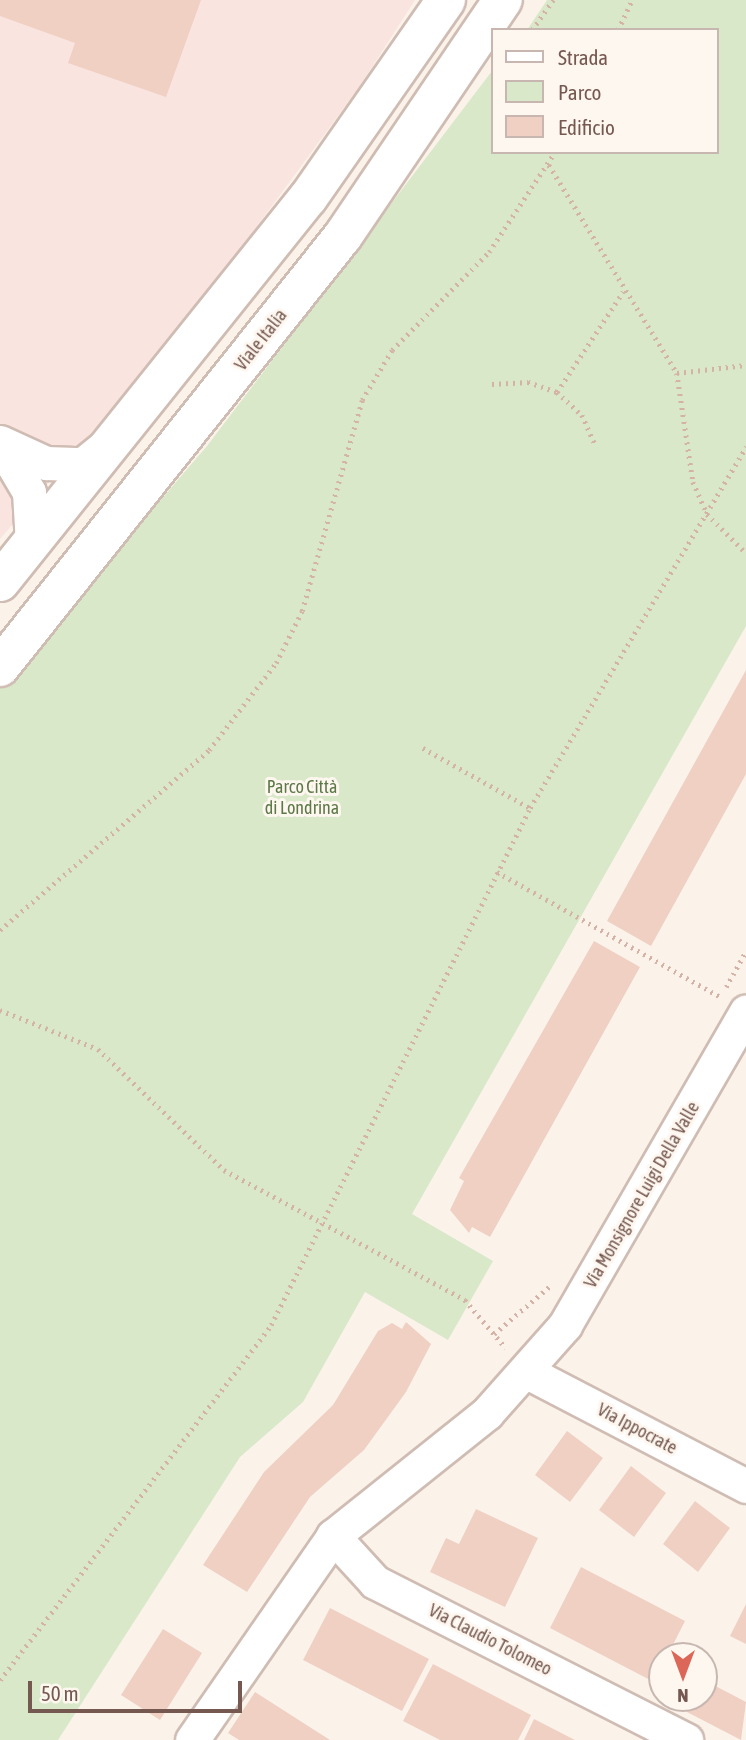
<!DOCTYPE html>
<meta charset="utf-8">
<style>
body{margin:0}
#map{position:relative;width:746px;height:1740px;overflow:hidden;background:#fbf3ea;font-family:"Asap Condensed",sans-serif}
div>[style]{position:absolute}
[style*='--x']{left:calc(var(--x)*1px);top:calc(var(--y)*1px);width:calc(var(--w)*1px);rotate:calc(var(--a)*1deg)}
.commercial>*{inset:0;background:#fae4df}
.green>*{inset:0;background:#d9e8c9}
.building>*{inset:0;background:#efd0c3}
.path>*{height:4.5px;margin-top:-2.25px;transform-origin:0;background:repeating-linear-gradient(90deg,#d4b3a6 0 2px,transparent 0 7px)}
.roads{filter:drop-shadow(2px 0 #cfbcb3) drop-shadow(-2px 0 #cfbcb3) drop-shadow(0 2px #cfbcb3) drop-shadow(0 -2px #cfbcb3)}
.street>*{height:33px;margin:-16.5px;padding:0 16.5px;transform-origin:16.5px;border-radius:16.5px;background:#fff}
.secondary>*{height:38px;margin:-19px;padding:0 19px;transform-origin:19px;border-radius:19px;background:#fff}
span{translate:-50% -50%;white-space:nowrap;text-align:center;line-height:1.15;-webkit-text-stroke:6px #fef7f0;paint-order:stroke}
.street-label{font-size:18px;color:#75584f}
.park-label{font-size:18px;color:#5c7947}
.legend{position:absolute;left:491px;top:28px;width:228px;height:126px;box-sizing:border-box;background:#fef7f0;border:2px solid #c7b7b0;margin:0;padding:9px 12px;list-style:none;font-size:21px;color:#75584f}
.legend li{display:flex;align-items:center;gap:14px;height:35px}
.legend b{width:35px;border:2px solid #c7b7b0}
.north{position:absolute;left:648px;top:1642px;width:70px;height:70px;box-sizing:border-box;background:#fef7f0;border:2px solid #c7b7b0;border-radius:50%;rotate:180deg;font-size:19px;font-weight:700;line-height:28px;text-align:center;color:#75584f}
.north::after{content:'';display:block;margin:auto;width:24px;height:32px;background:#dc6759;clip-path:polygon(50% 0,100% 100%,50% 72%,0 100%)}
.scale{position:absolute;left:28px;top:1681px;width:214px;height:32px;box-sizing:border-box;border:4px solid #75584f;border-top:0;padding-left:9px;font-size:21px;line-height:24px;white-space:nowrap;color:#75584f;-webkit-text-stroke:5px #fef7f0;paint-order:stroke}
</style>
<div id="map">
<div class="commercial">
<i style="clip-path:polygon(0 0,415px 0,360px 86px,184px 326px,0 539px)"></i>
</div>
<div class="green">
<i style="clip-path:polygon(547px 0,746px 0,746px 626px,412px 1214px,493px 1261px,448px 1340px,365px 1292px,303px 1402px,240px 1457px,58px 1740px,0 1740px,0 687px,207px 446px,492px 71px,492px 152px,716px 152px,716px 30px,527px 30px)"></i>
</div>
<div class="building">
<i style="clip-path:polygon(0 0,201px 0,166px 97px,68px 63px,75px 43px,0 16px)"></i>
<i style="clip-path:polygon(746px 670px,746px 774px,651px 946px,607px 921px)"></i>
<i style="clip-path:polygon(594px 941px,640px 967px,490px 1237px,472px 1227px,469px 1233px,450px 1210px,464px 1181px,459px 1178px)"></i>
<i style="clip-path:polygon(406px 1322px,431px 1344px,406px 1392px,364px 1450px,310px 1497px,247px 1592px,203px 1565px,264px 1472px,333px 1405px,378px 1331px,392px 1323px,402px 1329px)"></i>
<i style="clip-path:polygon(567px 1431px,603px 1458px,570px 1502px,535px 1475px)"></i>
<i style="clip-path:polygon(631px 1466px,666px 1493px,634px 1537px,599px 1510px)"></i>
<i style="clip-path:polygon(695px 1501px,730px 1528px,698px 1572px,663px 1544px)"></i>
<i style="clip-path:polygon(476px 1509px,538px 1538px,505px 1607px,430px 1572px,446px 1538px,459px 1544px)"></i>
<i style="clip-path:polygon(581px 1567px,685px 1621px,654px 1682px,550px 1628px)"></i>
<i style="clip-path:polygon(746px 1604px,746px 1644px,730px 1636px)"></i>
<i style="clip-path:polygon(330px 1608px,429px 1659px,402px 1711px,303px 1660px)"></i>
<i style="clip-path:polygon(163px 1629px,202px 1653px,160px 1720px,121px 1695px)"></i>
<i style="clip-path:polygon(433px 1664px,531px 1715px,518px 1740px,440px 1740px,403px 1721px)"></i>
<i style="clip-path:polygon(704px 1680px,746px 1702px,741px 1740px,685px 1711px,692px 1698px,704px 1698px)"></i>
<i style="clip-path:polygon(255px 1692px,330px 1740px,239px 1740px,228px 1733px)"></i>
<i style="clip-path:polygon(534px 1719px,575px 1740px,524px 1740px)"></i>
</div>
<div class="path">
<i style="--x:532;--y:30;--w:37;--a:-55"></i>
<i style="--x:618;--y:30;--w:33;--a:-65"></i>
<i style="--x:549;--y:165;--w:244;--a:58.4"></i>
<i style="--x:677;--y:373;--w:69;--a:-6.6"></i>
<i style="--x:677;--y:373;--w:110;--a:81.6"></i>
<i style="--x:693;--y:482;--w:35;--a:66"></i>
<i style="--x:707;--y:514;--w:55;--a:45"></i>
<i style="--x:492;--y:384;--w:36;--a:-3"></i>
<i style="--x:528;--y:382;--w:31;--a:19"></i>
<i style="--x:557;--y:392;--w:34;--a:43"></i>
<i style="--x:582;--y:415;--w:32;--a:66"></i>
<i style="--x:557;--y:392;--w:120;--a:-56.6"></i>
<i style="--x:423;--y:748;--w:123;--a:29.3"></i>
<i style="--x:497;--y:872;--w:257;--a:29.2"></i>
<i style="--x:0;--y:930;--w:276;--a:-40.7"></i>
<i style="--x:209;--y:750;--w:110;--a:-52.4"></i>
<i style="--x:276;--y:663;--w:58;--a:-63.4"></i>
<i style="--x:302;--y:611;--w:219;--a:-74.1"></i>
<i style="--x:362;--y:400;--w:58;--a:-59"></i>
<i style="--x:392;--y:350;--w:138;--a:-45.3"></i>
<i style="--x:489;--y:252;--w:120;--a:-56.6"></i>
<i style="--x:726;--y:987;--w:41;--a:-60.9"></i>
<i style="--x:0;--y:1010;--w:105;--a:21.7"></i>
<i style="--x:98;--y:1049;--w:175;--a:43.8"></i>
<i style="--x:224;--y:1170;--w:274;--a:28.3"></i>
<i style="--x:465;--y:1300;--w:63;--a:49.5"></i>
<i style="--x:494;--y:1334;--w:74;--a:-40.6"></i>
<i style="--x:0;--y:1680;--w:447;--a:-52.6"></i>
<i style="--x:271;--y:1325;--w:578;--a:-63.39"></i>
<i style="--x:530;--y:808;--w:421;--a:-59.1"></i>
</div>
<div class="roads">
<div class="street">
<i style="--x:0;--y:442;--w:51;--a:24.5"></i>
<i style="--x:46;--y:463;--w:37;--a:2"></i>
<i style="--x:83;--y:464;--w:33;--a:-39"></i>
<i style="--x:0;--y:443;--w:57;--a:59.4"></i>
<i style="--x:29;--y:492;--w:52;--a:86.7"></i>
<i style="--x:527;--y:1372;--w:247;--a:27.5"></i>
<i style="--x:333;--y:1536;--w:62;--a:47.6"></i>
<i style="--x:375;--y:1582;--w:349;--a:26.9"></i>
<i style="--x:192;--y:1740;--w:248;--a:-55.3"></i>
<i style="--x:333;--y:1536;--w:197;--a:-38.6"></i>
<i style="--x:487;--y:1413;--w:118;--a:-48.4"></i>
<i style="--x:565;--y:1325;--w:362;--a:-60"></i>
</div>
<div class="secondary">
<i style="--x:0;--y:582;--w:492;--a:-51.3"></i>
<i style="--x:308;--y:198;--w:241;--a:-55.1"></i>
<i style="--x:0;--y:667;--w:551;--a:-51.49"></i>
<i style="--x:343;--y:236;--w:285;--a:-55.9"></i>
</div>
</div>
<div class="street-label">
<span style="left:261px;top:340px;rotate:-52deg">Viale Italia</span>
<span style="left:642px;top:1195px;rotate:-60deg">Via Monsignore Luigi Della Valle</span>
<span style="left:637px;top:1429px;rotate:28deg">Via Ippocrate</span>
<span style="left:490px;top:1640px;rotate:27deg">Via Claudio Tolomeo</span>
</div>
<div class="park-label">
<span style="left:302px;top:798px">Parco Città<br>di Londrina</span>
</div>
<ul class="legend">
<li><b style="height:9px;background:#fff"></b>Strada</li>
<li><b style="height:19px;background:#d9e8c9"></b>Parco</li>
<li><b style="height:19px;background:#efd0c3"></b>Edificio</li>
</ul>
<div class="north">N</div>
<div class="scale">50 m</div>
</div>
